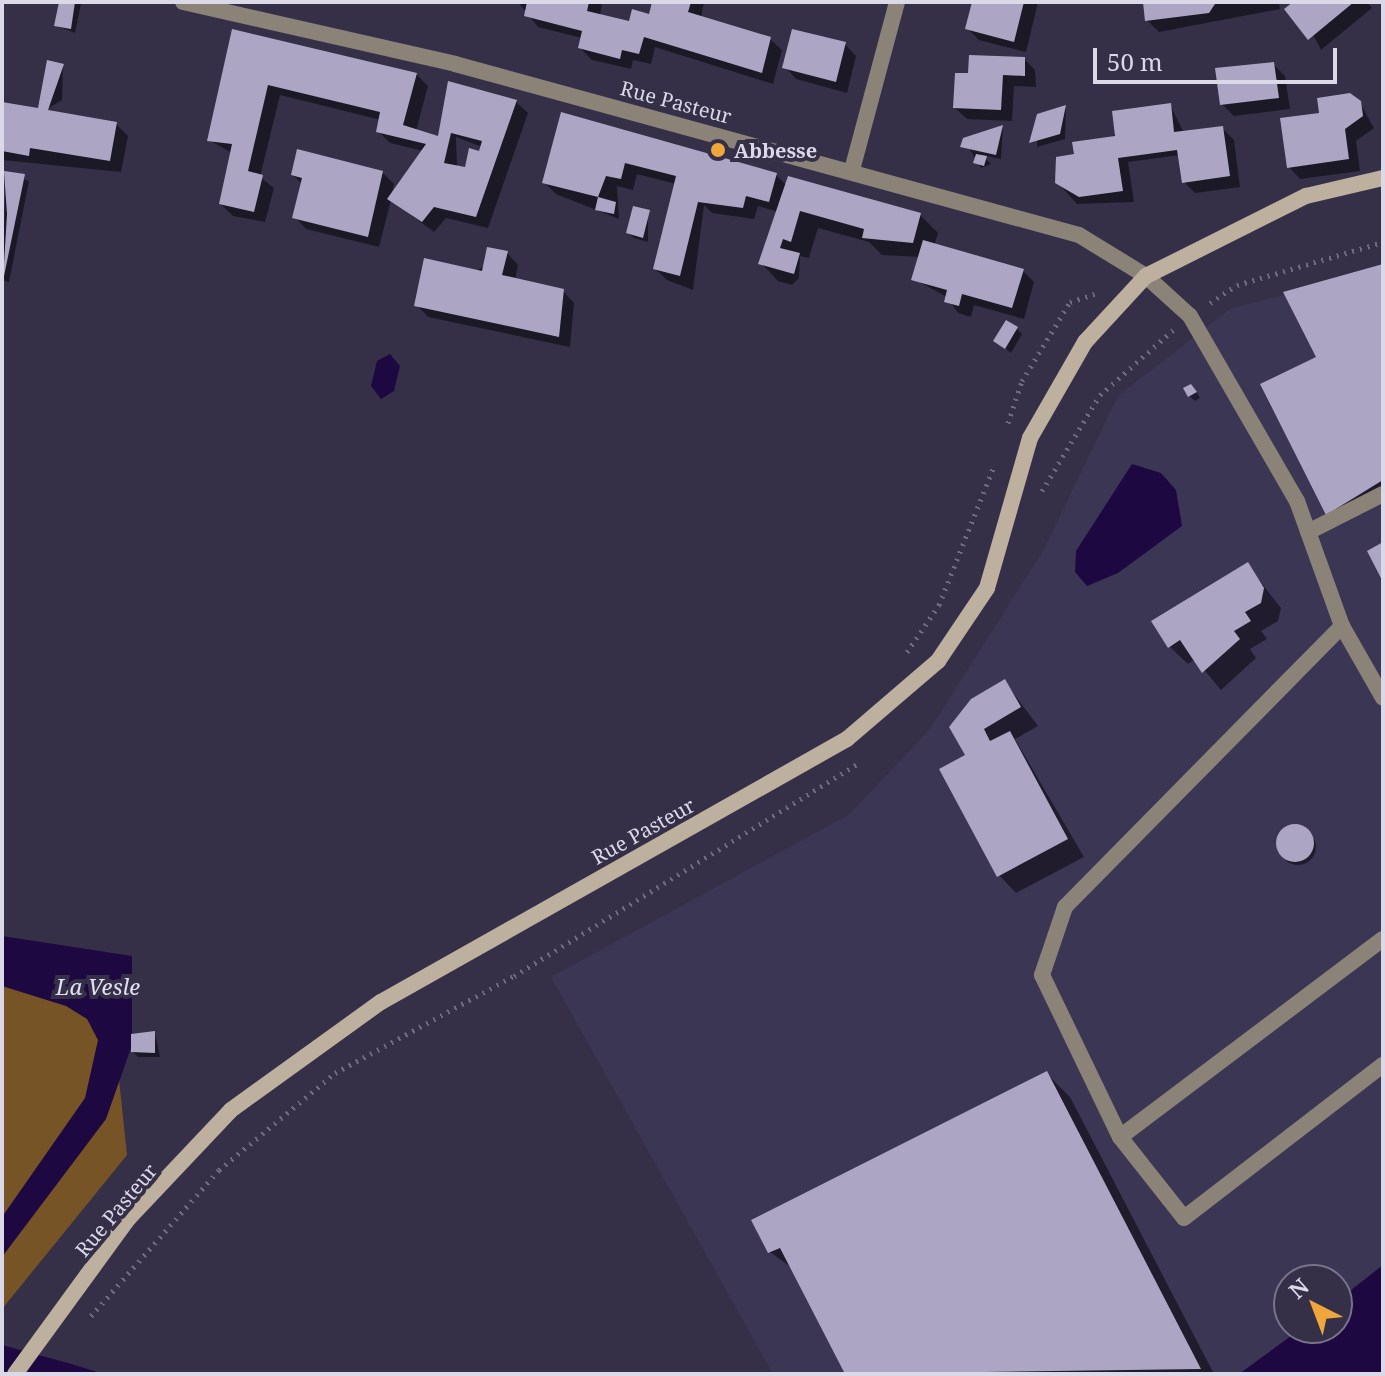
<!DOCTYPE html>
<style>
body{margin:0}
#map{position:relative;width:1385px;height:1376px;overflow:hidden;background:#353048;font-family:"Noto Serif",serif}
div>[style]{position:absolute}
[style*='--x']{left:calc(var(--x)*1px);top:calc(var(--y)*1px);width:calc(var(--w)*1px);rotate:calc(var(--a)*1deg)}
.built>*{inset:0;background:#3c3655}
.green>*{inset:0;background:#765426}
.water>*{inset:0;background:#1d0841}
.shadow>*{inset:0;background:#0007}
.round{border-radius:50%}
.building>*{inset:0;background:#aca6c4}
.path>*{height:5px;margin-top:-2.5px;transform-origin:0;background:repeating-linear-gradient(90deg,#6f6a80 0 2px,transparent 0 8px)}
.lane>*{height:16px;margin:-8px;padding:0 8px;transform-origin:8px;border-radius:8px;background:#8c8378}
.street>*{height:16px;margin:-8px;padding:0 8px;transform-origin:8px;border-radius:8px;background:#8c8378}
.secondary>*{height:16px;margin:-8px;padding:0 8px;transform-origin:8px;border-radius:8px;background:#beb09e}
.dots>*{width:22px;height:22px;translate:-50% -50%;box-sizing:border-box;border:4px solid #353048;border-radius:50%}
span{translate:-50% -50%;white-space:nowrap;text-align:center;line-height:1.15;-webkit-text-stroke:8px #353048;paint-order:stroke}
.street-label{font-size:20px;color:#dbd8e8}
.poi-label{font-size:20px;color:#dbd8e8;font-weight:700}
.left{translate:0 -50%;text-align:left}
.water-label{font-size:22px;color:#e3e0f3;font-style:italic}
.frame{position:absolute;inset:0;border:4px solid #dbd8e8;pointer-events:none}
.north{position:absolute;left:1273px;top:1264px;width:80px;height:80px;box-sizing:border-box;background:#353048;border:2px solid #777388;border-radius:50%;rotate:318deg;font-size:22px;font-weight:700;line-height:32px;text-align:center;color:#dbd8e8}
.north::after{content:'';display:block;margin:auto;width:28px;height:36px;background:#efa73d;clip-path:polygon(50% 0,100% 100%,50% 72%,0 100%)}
.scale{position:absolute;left:1093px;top:48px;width:244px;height:36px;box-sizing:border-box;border:4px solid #dbd8e8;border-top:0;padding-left:10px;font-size:24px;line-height:28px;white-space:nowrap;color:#dbd8e8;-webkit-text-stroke:6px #353048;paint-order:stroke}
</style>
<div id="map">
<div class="built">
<i style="clip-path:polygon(evenodd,1383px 269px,1383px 1314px,1303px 1374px,773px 1374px,551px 977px,850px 814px,930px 729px,1043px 551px,1118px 396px,1230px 309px,1383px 269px,1289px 1280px,1337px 1280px,1337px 1328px,1289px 1328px,1289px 1280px)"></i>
</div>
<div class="green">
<i style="clip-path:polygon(2px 961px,111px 1004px,127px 1155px,2px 1309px)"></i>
</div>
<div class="water">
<i style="clip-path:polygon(390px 354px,400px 366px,394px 391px,381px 399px,371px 386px,377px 361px)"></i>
<i style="clip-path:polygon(1132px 464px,1161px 473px,1176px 490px,1182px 526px,1118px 573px,1087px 586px,1075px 572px,1076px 551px)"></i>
<i style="clip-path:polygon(2px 936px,132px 956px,132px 1045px,106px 1119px,2px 1257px,2px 1217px,85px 1098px,98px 1040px,87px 1019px,66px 1006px,2px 986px)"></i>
<i style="clip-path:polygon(1383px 1265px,1383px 1374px,1239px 1374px,1302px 1328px,1337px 1328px,1337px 1301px)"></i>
<i style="clip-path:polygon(2px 1345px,75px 1365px,103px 1374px,2px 1374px)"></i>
</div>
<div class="shadow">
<i style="clip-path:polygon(61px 2px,81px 4px,75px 33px,57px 26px)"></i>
<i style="clip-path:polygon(518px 2px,602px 2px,600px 16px,631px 23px,650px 17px,654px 2px,704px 2px,701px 18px,770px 39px,782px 50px,773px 84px,655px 47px,651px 64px,633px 60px,631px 69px,592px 60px,580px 48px,582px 38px,538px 27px)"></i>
<i style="clip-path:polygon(974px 2px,1038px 2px,1026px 52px,979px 40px,968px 29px)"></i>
<i style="clip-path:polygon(1145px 2px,1279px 2px,1280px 9px,1159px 32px,1147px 20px)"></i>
<i style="clip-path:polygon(1296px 2px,1367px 2px,1372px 8px,1321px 50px)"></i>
<i style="clip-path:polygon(evenodd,234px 31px,416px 74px,428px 86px,416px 131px,439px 138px,516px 102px,528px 113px,488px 228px,446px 218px,434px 232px,391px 200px,379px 247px,306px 229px,295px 217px,302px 184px,293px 175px,382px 172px,394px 184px,392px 195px,423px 151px,390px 143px,378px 131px,381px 120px,280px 95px,260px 177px,274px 188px,265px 222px,233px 216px,221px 204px,232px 153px,209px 140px,234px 31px,456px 137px,482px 147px,467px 170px,457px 167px,456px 137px)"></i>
<i style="clip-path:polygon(845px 44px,856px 56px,847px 93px,796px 79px,785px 67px)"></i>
<i style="clip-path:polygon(1024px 59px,1035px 70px,1036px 87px,1014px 86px,1012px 121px,967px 119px,955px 108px,970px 75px)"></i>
<i style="clip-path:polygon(1273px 64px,1285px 76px,1290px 109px,1234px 116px,1222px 104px)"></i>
<i style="clip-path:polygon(63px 66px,62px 100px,44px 111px,116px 124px,128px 136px,121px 172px,2px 160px,2px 104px,40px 111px)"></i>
<i style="clip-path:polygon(1360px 103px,1374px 128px,1356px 141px,1360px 171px,1300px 179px,1289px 167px,1321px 115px)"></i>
<i style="clip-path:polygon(1170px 105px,1184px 133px,1222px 128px,1234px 140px,1240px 187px,1195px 193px,1184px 182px,1180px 155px,1128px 162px,1134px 202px,1077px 204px,1057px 182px,1076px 156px)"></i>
<i style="clip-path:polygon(1066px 108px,1065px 139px,1037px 147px,1038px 116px)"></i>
<i style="clip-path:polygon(562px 114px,776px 175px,787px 186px,920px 215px,938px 233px,934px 246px,1022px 270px,1034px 282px,1024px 319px,974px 305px,971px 317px,958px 313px,947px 297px,914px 279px,920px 257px,882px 255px,869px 242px,818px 228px,809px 258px,800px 256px,799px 278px,792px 285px,778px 281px,761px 263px,778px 212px,758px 206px,754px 219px,712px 213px,704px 205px,693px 290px,667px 280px,655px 269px,676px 184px,637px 174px,633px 190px,617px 186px,619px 219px,556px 194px,544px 182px)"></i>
<i style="clip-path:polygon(1003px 127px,1001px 159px,982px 155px,991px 164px,981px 168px,964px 140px)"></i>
<i style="clip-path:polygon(6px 173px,29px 181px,9px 282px,2px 280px)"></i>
<i style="clip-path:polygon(648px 212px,648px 242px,634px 238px,628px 233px)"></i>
<i style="clip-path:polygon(507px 253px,518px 265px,515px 280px,563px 291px,574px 303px,570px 347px,428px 317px,417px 305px)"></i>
<i style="clip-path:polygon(1383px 266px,1383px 499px,1327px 514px,1319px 358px)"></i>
<i style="clip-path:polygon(1017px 329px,1022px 334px,1011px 353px,996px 341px)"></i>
<i style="clip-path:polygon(1196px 391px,1200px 398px,1195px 401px,1189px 396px)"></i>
<i style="clip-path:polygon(1247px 565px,1281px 608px,1278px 621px,1261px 631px,1267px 639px,1250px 649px,1256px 658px,1221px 690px,1195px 659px,1188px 664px,1170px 647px)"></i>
<i style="clip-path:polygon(1005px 682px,1038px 726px,1015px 739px,1084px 857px,1016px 893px,999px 875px,967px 756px)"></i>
<i class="round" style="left:1280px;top:829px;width:36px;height:36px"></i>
<i style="clip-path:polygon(155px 1033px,160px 1057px,138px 1057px,133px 1052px)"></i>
<i style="clip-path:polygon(1047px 1074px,1070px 1097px,1214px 1374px,847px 1374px,792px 1268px,770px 1252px,754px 1221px)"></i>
</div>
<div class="building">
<i style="clip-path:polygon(59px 2px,75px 2px,71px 29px,54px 26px)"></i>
<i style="clip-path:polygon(527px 2px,589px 2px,587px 11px,629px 21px,632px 9px,649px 14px,652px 2px,691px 2px,688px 12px,771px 37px,762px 73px,644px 37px,639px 54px,622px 50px,620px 59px,578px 48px,582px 31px,524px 16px)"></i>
<i style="clip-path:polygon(972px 2px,1024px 2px,1014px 42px,965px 29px)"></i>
<i style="clip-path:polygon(1143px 2px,1215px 2px,1215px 4px,1209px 13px,1145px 21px)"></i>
<i style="clip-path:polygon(1293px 2px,1354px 2px,1308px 40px,1284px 9px)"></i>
<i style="clip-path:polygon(evenodd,232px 29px,417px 73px,403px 125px,438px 136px,448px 81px,517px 100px,476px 217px,434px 207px,422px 222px,387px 199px,426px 144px,376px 132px,380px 112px,268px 85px,248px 171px,263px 175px,254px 212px,219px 204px,232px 144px,207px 141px,232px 29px,451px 133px,482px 141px,479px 151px,469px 148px,465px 167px,444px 163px,451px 133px)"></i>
<i style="clip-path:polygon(792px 29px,846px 42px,836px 82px,782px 68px)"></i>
<i style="clip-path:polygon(969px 55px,1025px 57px,1025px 76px,1003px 75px,1001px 110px,953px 108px,955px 73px,968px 73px)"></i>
<i style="clip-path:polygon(47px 60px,64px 64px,48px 110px,117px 122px,110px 161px,30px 148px,29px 156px,2px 151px,2px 102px,38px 108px)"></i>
<i style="clip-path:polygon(1274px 62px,1279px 98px,1220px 105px,1215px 68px)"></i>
<i style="clip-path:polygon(1350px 93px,1361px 101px,1363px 116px,1345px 129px,1349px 159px,1287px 168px,1280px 118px,1319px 113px,1317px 98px)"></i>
<i style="clip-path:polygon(1171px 103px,1174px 132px,1223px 126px,1230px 176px,1182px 183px,1177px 150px,1118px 158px,1123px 191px,1079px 197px,1055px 183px,1056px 157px,1074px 154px,1072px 142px,1115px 136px,1112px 111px)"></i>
<i style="clip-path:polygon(1066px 105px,1060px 134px,1029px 143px,1037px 114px)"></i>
<i style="clip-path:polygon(561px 112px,777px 173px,769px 202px,746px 196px,743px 208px,698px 202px,680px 276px,653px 269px,676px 176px,625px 163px,621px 179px,606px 176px,598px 197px,616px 202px,614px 214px,595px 210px,598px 197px,542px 183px)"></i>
<i style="clip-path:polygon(1003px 125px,996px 155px,960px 147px,963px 138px)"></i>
<i style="clip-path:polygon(297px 149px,383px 171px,368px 237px,292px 218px,302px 178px,291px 175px)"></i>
<i style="clip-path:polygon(976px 154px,987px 156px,984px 166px,973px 163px)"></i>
<i style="clip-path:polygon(4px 171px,25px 174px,3px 281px,7px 214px)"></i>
<i style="clip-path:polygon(788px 176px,921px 213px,913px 243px,862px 238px,864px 229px,800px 211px,791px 242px,783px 239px,780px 248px,800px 253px,794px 274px,758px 264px)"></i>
<i style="clip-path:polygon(633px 206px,650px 210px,643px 238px,626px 233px)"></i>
<i style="clip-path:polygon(923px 240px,1024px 269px,1012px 308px,962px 294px,959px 306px,944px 302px,947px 290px,911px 280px)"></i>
<i style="clip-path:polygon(487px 247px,508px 251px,502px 275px,564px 289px,559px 337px,414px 306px,424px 258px,482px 271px)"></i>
<i style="clip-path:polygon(1383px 264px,1383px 480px,1326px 515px,1260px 384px,1316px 357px,1283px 292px)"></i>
<i style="clip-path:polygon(1006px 320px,1018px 327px,1005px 349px,993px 341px)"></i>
<i style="clip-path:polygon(1191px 384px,1197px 392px,1188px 397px,1183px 388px)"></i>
<i style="clip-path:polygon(1383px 542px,1383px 582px,1367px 551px)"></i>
<i style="clip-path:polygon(1248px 562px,1264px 588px,1261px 603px,1245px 612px,1251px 621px,1234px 631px,1240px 639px,1202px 673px,1180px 640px,1168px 648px,1151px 621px)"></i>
<i style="clip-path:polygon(1005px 679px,1021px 707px,984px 729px,990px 741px,1010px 731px,1068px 839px,997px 877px,939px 769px,965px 755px,949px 727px,971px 699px)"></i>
<i class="round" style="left:1276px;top:824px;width:38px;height:38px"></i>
<i style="clip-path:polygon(155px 1031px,155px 1053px,131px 1052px,131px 1034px)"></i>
<i style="clip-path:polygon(1047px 1071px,1201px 1369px,845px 1374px,780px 1248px,768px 1253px,751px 1220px)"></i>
</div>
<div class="path">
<i style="--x:1210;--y:303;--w:32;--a:-34"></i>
<i style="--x:1237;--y:285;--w:152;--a:-16.4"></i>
<i style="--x:1008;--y:423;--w:44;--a:-71.6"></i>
<i style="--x:1022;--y:381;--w:92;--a:-58.7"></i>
<i style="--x:1070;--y:302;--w:26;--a:-18"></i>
<i style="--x:1042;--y:491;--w:112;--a:-58.9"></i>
<i style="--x:1100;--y:395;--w:98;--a:-41.7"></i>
<i style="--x:907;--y:652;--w:57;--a:-55.8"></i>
<i style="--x:939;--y:605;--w:149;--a:-68.4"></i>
<i style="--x:91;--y:1316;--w:194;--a:-48.8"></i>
<i style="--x:219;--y:1170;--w:151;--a:-39.9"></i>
<i style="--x:335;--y:1073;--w:204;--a:-28.5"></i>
<i style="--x:514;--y:976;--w:405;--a:-31.7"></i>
</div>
<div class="lane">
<i style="--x:1190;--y:316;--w:214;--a:60"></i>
<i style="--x:1297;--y:501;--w:133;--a:70.2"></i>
<i style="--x:1342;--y:626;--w:83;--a:60.3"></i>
<i style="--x:1308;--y:532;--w:84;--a:-26.9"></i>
<i style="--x:1342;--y:626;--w:395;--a:134.6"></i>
<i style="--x:1065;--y:907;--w:72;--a:108.7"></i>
<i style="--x:1042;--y:975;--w:180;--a:64.3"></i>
<i style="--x:1120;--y:1137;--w:329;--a:-37"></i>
<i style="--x:1120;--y:1137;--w:103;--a:51.7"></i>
<i style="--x:1184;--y:1218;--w:251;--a:-37.6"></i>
</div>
<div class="street">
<i style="--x:183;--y:2;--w:279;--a:12.8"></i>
<i style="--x:455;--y:64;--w:647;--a:15.33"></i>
<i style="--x:1079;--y:235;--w:79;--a:31.5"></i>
<i style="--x:1146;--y:276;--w:59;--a:42.3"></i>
<i style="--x:852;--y:170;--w:174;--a:-75"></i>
</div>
<div class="secondary">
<i style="--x:15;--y:1374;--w:192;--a:-53.9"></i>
<i style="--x:128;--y:1219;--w:150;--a:-46.6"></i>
<i style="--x:231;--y:1110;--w:185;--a:-35.8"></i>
<i style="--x:381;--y:1002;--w:535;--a:-29.44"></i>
<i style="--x:847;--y:739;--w:120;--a:-40.6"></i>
<i style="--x:938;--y:661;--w:88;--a:-56.1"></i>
<i style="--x:987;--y:588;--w:156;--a:-74"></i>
<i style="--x:1030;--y:438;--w:111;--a:-60.2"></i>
<i style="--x:1085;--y:342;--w:90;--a:-47.3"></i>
<i style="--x:1146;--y:276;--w:179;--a:-26.6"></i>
<i style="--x:1306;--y:196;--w:79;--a:-13.2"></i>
</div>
<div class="dots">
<i style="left:718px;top:150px;background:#efa73d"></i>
</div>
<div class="street-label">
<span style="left:676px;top:102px;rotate:15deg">Rue Pasteur</span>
<span style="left:643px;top:831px;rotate:-29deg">Rue Pasteur</span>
<span style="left:116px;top:1210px;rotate:-50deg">Rue Pasteur</span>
</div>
<div class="poi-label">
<span class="left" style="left:734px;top:150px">Abbesse</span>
</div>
<div class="water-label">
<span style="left:98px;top:987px">La Vesle</span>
</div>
<div class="frame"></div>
<div class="north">N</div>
<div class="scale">50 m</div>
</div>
